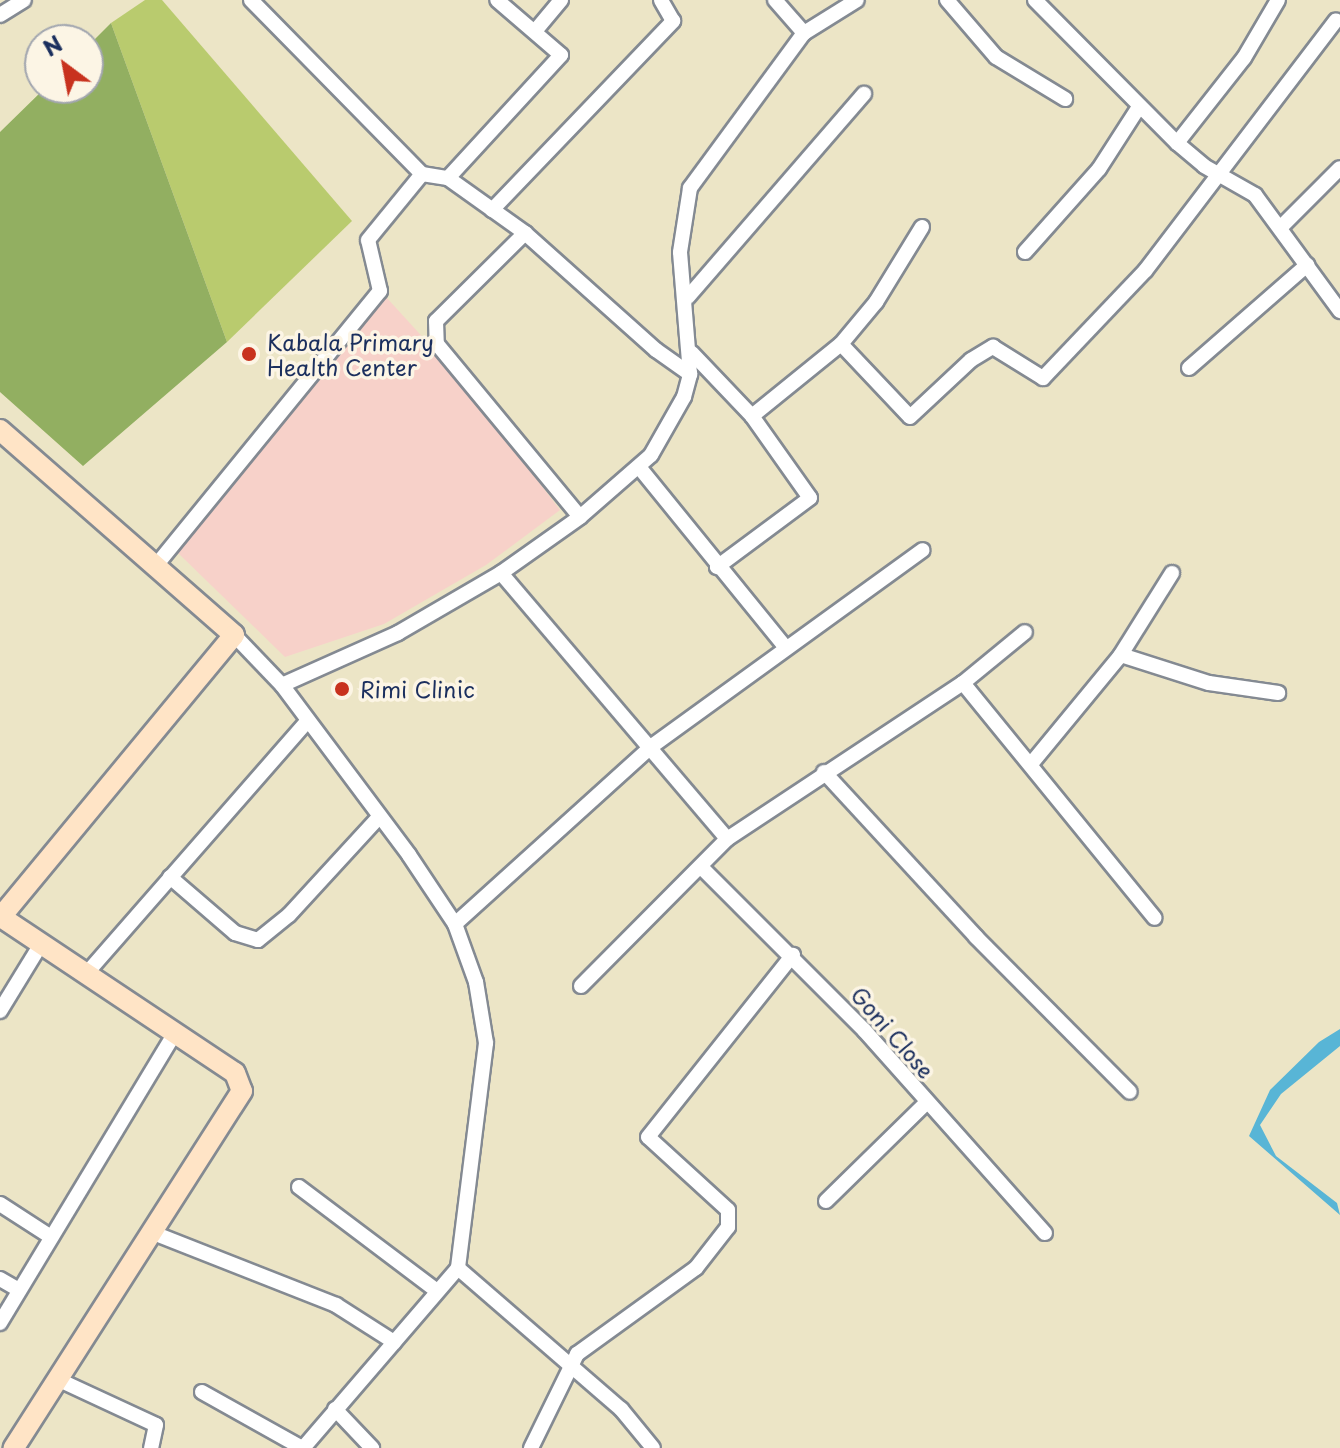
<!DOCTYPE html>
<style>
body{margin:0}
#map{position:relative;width:1340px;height:1448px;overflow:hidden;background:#ece5c6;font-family:"Playpen Sans",sans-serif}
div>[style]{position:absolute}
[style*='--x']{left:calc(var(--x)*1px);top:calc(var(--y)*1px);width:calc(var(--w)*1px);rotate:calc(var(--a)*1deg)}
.built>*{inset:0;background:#f7d1c9}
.green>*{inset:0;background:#b9cb6e}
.forest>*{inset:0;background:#92af61}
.water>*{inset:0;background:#58b5d6}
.roads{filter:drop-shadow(2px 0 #848a92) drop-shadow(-2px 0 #848a92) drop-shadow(0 2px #848a92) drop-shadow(0 -2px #848a92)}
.street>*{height:14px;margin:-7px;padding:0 7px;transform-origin:7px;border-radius:7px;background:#fff}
.secondary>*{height:20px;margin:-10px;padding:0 10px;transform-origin:10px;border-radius:10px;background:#ffe4c6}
.dots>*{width:22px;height:22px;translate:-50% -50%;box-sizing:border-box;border:4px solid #fcf5e5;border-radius:50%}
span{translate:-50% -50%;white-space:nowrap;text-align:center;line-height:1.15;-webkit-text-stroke:7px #fcf5e5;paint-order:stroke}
.poi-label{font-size:22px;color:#1b2f5e}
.left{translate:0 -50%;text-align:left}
.street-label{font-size:22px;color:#1b2f5e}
.north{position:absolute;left:24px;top:24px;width:80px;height:80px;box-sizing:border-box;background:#fcf5e5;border:2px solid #a2a6af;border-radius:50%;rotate:328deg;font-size:22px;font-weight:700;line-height:32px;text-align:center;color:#1b2f5e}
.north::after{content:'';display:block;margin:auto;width:28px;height:36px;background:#c8321e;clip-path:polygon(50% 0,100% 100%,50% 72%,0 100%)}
</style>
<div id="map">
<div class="built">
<i style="clip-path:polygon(386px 297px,460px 378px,560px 510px,486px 565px,384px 624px,285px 657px,177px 552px)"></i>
</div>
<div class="green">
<i style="clip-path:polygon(145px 0,162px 0,352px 221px,227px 342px,111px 23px)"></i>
</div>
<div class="forest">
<i style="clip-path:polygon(111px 23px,227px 342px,83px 466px,0 392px,0 132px,45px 88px,88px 88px,88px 46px)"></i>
</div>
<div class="water">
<i style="clip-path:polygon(1340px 1029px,1340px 1046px,1281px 1094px,1260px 1125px,1276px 1156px,1337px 1203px,1340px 1215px,1249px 1136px,1270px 1090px,1319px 1042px)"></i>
</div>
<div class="roads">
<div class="street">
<i style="--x:251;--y:0;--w:244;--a:45.5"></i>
<i style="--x:422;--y:174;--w:26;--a:9"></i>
<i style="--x:448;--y:178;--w:95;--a:35.5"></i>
<i style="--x:525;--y:233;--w:176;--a:41.8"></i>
<i style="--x:656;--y:350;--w:42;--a:35.2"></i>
<i style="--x:775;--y:0;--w:44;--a:48.7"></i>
<i style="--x:947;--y:0;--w:75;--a:49.3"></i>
<i style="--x:996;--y:57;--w:81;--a:31.3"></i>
<i style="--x:1035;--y:0;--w:202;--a:45.2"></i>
<i style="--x:1177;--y:143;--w:35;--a:40"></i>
<i style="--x:1204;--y:166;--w:59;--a:29.6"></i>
<i style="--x:1255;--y:195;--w:144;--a:53.8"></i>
<i style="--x:0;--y:15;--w:28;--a:-32"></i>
<i style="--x:536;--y:30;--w:39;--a:-50"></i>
<i style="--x:1177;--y:143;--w:108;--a:-51.8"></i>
<i style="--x:1244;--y:58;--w:67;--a:-59.6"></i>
<i style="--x:448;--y:178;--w:167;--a:-47.4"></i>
<i style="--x:561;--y:55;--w:84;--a:-139.3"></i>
<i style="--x:492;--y:210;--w:262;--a:-46.2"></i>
<i style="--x:673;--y:21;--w:24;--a:-120"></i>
<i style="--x:1281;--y:227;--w:83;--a:-45"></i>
<i style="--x:525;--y:233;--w:125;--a:135.3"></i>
<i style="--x:436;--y:321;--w:23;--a:88"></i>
<i style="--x:437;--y:344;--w:224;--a:50.4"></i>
<i style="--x:1025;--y:252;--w:111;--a:-48.3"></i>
<i style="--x:1099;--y:169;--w:74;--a:-57.2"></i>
<i style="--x:688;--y:297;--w:269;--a:-49.1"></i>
<i style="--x:841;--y:344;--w:100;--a:46.6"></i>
<i style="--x:910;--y:417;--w:83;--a:-43.1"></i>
<i style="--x:971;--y:360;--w:26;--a:-31"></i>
<i style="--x:993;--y:347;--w:59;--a:31.8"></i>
<i style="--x:1043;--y:378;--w:148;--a:-46.4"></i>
<i style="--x:1145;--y:271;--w:315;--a:-52.7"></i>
<i style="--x:692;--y:353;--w:87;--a:46.4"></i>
<i style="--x:752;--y:416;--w:100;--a:54.7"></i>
<i style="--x:810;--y:498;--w:116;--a:143.4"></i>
<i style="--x:1189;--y:368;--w:157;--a:-41.1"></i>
<i style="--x:752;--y:416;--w:114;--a:-39"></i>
<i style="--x:841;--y:344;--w:55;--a:-50.2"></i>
<i style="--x:876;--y:302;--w:88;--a:-58.5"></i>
<i style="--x:639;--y:467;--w:233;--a:50.9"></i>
<i style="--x:158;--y:563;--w:351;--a:-50.8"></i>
<i style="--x:380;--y:291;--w:52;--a:-103.2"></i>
<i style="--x:368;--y:240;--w:85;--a:-50.7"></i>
<i style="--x:501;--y:573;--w:349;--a:49.6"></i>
<i style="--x:234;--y:635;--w:69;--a:46.2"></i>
<i style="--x:282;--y:685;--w:212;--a:53.2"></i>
<i style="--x:409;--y:855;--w:83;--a:56.3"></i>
<i style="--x:455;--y:924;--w:62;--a:70.1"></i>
<i style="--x:476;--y:982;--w:62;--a:80.7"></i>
<i style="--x:486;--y:1043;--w:227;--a:97.1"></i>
<i style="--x:458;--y:1268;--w:238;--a:130.7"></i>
<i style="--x:1121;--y:655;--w:92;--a:17.7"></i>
<i style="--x:1209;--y:683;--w:70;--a:8.2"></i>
<i style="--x:963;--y:683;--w:303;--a:50.8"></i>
<i style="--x:282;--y:685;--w:127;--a:-24.1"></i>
<i style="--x:398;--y:633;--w:119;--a:-30.2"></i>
<i style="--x:501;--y:573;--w:97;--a:-35.3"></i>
<i style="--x:580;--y:517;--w:94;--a:-41.1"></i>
<i style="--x:651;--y:455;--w:67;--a:-60.4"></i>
<i style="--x:684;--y:397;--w:24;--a:-75"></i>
<i style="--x:690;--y:374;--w:122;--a:-94.7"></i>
<i style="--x:680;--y:252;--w:65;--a:-81.1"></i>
<i style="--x:690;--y:188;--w:192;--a:-53.7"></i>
<i style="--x:804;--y:33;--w:62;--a:-31.9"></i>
<i style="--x:1031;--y:764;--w:140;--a:-50.5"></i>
<i style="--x:1120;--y:656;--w:98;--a:-57.9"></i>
<i style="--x:824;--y:772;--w:224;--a:47.3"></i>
<i style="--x:976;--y:937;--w:218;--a:45.2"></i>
<i style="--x:701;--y:867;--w:231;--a:45"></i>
<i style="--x:864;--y:1030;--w:272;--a:48.3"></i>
<i style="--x:170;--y:877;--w:86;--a:40.7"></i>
<i style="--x:235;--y:933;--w:24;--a:17"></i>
<i style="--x:258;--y:940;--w:40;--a:-39"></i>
<i style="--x:289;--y:915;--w:134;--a:-47.4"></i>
<i style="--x:455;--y:924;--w:266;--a:-42.1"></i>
<i style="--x:652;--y:746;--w:334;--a:-35.9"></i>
<i style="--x:86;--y:974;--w:337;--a:-48.8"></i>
<i style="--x:581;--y:986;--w:207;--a:-45.2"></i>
<i style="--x:727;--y:839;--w:283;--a:-33.5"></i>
<i style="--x:963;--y:683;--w:80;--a:-39.4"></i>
<i style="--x:0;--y:1011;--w:79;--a:-58.5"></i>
<i style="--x:299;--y:1187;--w:173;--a:37"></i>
<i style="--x:826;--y:1201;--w:140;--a:-44.4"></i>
<i style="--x:0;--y:1204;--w:61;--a:32.9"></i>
<i style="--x:151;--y:1232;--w:199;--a:21.5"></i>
<i style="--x:336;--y:1305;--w:69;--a:32.5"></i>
<i style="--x:458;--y:1268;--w:216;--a:40.9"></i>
<i style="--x:621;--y:1409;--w:50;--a:50.6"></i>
<i style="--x:0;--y:1279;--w:22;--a:30"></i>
<i style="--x:0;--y:1323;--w:337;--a:-58.9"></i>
<i style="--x:57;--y:1379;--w:109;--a:24.9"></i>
<i style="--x:156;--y:1425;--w:24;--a:102"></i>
<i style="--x:202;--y:1392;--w:115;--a:29.2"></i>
<i style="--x:335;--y:1409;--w:54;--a:46.5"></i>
<i style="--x:531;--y:1448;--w:105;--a:-63.9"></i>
<i style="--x:577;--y:1354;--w:147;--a:-35.9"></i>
<i style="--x:696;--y:1268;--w:52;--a:-52"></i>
<i style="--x:728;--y:1227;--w:17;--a:-90"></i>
<i style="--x:728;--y:1210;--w:108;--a:-137.6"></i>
<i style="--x:648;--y:1137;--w:233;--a:-51.5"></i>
</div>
<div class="secondary">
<i style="--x:0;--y:430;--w:311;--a:41.2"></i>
<i style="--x:234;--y:635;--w:367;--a:129.6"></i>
<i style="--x:1;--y:917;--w:281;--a:33.7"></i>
<i style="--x:235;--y:1073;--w:19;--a:69"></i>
<i style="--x:242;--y:1091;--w:424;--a:122.6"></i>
</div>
</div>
<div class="dots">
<i style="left:249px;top:354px;background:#c8321e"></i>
<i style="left:342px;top:689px;background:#c8321e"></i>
</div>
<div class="poi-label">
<span class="left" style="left:267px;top:354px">Kabala Primary<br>Health Center</span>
<span class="left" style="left:360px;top:689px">Rimi Clinic</span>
</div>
<div class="street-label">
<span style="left:893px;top:1032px;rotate:49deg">Goni Close</span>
</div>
<div class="north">N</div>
</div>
